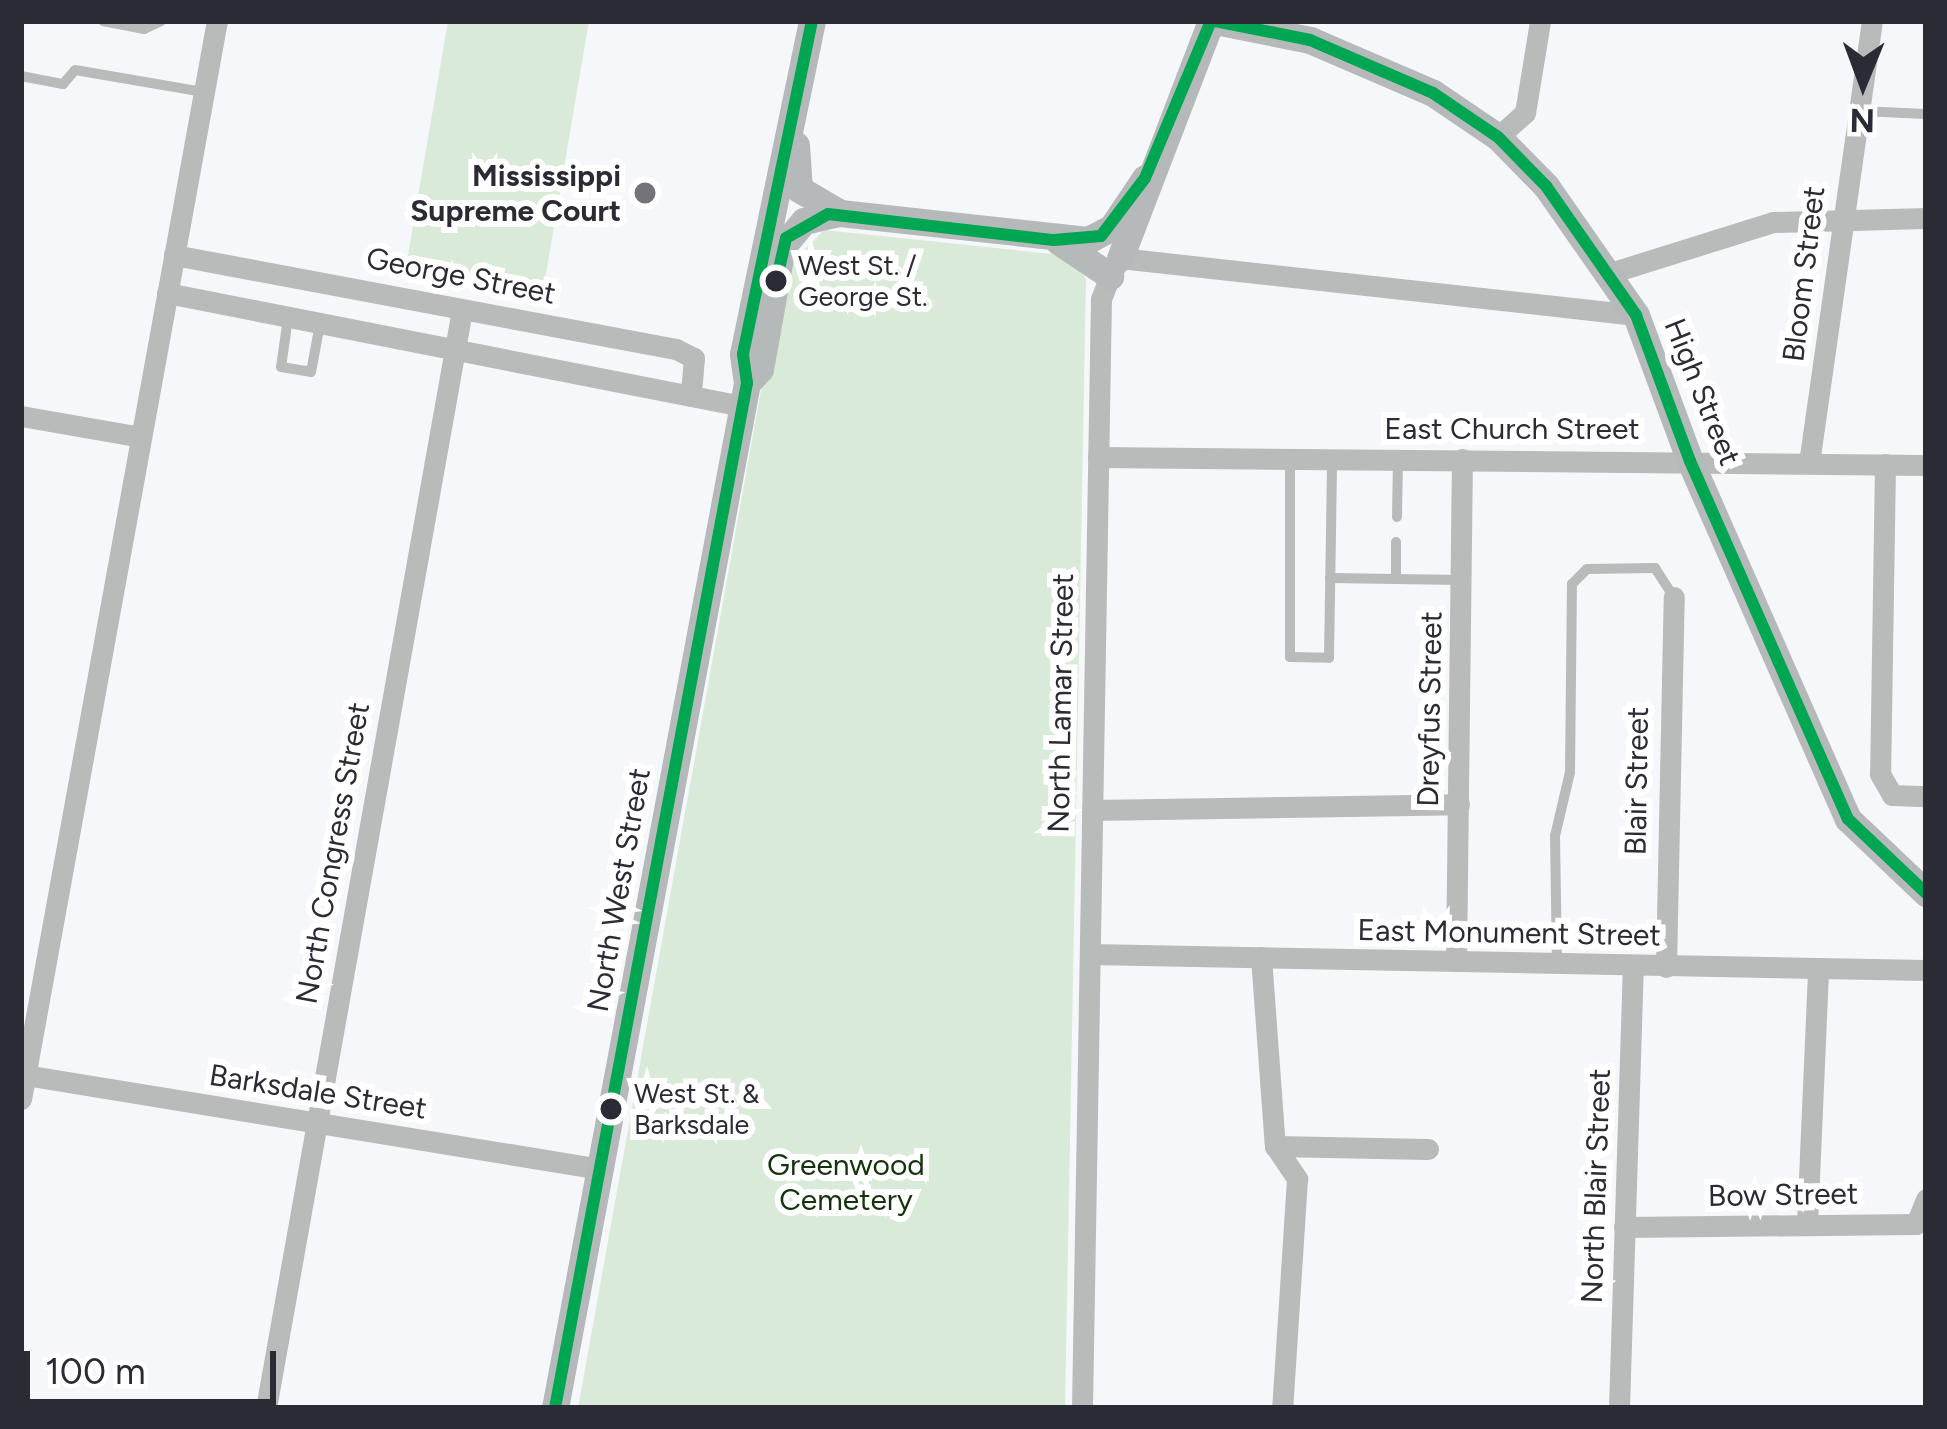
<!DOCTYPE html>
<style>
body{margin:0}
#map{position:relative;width:1947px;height:1429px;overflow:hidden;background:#f6f7fa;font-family:Figtree,sans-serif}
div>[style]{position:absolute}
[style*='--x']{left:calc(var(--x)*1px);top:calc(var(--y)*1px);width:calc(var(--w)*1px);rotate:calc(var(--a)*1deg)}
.green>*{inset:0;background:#d9ebd8}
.lane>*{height:10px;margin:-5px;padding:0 5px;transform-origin:5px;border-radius:5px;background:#b8bbb9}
.street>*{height:21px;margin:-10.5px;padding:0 10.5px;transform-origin:10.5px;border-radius:10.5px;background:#b8bbb9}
.secondary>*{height:27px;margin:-13.5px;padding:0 13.5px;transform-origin:13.5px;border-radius:13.5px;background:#b6b9b9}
.bus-1>*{height:12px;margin:-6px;padding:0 6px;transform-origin:6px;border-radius:6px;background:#00a651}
.dots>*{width:33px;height:33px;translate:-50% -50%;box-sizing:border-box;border:6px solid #fff;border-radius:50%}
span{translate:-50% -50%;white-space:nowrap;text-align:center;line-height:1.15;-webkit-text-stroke:12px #fff;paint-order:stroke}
.bus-label{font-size:27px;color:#2a2b35}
.left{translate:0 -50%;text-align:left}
.poi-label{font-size:30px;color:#2a2b35;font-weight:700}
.right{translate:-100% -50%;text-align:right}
.street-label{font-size:30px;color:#2a2b35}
.park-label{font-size:30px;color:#12330b}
.frame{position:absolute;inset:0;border:24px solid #2a2b35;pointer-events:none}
.north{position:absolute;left:1803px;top:24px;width:120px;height:120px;-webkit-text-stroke:9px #fff;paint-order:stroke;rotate:181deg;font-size:33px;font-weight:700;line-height:48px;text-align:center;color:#2a2b35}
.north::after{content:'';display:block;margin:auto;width:42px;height:54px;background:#2a2b35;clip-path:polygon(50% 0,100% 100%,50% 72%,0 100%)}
.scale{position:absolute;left:24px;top:1351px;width:252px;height:54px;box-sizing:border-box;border:6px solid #2a2b35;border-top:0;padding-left:15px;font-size:36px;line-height:42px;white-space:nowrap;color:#2a2b35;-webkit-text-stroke:9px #fff;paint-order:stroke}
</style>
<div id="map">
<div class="green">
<i style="clip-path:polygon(448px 21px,589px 21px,542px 297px,405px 273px)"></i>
<i style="clip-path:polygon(824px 230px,1072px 256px,1086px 279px,1065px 1408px,578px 1408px,782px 273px)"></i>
</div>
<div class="lane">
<i style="--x:103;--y:21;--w:42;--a:11"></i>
<i style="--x:144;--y:29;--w:19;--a:-25"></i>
<i style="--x:21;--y:76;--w:43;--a:10.8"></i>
<i style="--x:63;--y:84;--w:18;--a:-49"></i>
<i style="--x:75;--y:70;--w:131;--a:9.7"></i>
<i style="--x:1860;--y:111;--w:66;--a:2.6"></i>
<i style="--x:288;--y:318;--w:49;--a:98.1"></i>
<i style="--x:281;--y:367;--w:30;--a:9"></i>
<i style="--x:311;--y:372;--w:49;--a:-79.4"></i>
<i style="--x:1290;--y:458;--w:199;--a:90"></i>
<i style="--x:1290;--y:657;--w:39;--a:1"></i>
<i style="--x:1329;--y:658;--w:200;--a:-89.1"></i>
<i style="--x:1397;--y:517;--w:58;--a:-89"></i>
<i style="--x:1330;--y:578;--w:131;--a:0.9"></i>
<i style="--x:1396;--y:579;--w:37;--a:-90"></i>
<i style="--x:1557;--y:963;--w:127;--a:-90.9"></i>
<i style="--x:1555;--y:836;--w:66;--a:-76.8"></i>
<i style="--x:1570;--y:772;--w:188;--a:-89.4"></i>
<i style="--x:1572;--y:584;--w:21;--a:-45"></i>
<i style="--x:1587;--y:569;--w:68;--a:-0.8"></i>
<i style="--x:1655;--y:568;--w:35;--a:57"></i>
</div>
<div class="street">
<i style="--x:1498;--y:137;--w:36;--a:-42"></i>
<i style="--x:1525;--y:113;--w:93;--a:-80.7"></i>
<i style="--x:174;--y:255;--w:511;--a:10.61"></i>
<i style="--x:676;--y:349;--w:20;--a:27"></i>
<i style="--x:694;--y:358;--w:38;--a:95"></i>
<i style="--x:1607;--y:274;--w:174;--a:-17.4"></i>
<i style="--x:1773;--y:222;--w:153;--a:-1.5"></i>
<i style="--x:167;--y:293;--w:586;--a:11.12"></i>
<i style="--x:21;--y:416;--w:122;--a:9.9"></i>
<i style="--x:1098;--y:457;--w:828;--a:0.55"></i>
<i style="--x:1809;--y:463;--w:446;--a:-81.9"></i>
<i style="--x:1885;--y:464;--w:310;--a:90.9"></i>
<i style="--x:1880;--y:774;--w:24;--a:60"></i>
<i style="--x:1892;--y:795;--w:34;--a:2"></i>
<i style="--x:1092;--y:810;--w:367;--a:-0.9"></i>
<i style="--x:1090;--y:954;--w:836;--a:1.1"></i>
<i style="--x:1261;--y:957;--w:190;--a:85.8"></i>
<i style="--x:1275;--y:1146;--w:153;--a:1.1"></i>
<i style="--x:1456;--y:961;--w:502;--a:-89.32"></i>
<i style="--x:1666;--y:967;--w:370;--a:-88.8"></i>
<i style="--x:25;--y:1075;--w:584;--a:9.27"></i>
<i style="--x:21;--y:1099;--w:1096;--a:-79.7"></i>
<i style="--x:1275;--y:1146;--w:40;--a:56"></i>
<i style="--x:1297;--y:1179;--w:229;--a:93.7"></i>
<i style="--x:1807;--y:1224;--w:255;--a:-87.5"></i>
<i style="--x:1624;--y:1227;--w:292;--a:-0.6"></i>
<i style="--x:1916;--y:1224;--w:27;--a:-68"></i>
<i style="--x:266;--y:1408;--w:1115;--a:-79.88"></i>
<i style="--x:1082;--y:1408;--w:1109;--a:-89.02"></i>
<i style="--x:1101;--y:299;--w:25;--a:-69"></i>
<i style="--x:1110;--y:276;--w:21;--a:-61"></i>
<i style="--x:1120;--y:258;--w:519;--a:6.3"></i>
<i style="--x:1619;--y:1408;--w:443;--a:-88.2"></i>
</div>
<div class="secondary">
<i style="--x:1215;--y:21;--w:97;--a:11.3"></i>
<i style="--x:1310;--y:40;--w:134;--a:23.3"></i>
<i style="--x:1433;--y:93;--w:78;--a:34.1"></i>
<i style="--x:1498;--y:137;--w:69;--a:45.6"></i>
<i style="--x:1546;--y:186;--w:157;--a:55.1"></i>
<i style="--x:1636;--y:315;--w:156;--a:69.7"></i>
<i style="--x:1690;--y:461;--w:391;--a:66.2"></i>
<i style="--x:1848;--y:819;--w:108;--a:43.5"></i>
<i style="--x:796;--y:145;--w:44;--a:86.1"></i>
<i style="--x:799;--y:189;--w:48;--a:30.3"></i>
<i style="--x:1058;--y:241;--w:63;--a:33.9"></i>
<i style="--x:1120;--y:258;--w:254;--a:-69"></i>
<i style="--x:747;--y:383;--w:19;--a:-47"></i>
<i style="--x:760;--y:369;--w:124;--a:-79.8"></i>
<i style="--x:782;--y:247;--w:34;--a:-50"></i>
<i style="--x:804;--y:221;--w:37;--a:-13"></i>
<i style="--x:840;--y:213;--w:249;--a:6.2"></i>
<i style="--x:1088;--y:240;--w:27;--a:-28"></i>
<i style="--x:1112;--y:227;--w:59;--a:-56"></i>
<i style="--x:555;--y:1408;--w:1043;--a:-79.39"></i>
<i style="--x:747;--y:383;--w:29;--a:-98"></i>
<i style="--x:743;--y:354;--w:340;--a:-78.3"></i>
</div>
<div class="bus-1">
<i style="--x:1215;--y:21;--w:97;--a:11.3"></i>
<i style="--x:1310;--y:40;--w:134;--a:23.3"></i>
<i style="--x:1433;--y:93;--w:78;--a:34.1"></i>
<i style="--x:1498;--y:137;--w:69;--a:45.6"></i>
<i style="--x:1546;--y:186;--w:157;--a:55.1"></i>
<i style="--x:1636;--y:315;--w:156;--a:69.7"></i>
<i style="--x:1690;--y:461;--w:391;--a:66.2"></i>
<i style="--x:1848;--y:819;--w:108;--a:43.5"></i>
<i style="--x:774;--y:291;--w:54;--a:-77.2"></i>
<i style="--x:786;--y:238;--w:48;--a:-29.7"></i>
<i style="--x:828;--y:214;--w:227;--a:6.6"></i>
<i style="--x:1054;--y:240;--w:47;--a:-4.9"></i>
<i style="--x:1101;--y:236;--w:73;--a:-52.8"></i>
<i style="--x:1145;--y:178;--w:170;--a:-67.2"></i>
<i style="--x:555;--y:1408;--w:1043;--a:-79.39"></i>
<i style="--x:747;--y:383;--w:29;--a:-98"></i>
<i style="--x:743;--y:354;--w:340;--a:-78.3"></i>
</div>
<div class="dots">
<i style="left:645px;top:193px;background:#71727a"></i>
<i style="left:776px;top:281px;background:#2a2b35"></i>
<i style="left:611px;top:1109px;background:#2a2b35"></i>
</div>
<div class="bus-label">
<span class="left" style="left:798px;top:281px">West St. /<br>George St.</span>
<span class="left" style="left:634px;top:1109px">West St. &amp;<br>Barksdale</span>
</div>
<div class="poi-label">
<span class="right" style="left:621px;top:193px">Mississippi<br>Supreme Court</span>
</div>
<div class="street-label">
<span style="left:1804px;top:274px;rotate:-83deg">Bloom Street</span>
<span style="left:461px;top:276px;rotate:11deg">George Street</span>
<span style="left:1702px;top:392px;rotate:68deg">High Street</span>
<span style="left:1512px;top:429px">East Church Street</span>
<span style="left:1061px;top:703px;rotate:-89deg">North Lamar Street</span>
<span style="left:1430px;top:709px;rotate:-89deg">Dreyfus Street</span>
<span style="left:1637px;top:781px;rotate:-89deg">Blair Street</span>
<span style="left:333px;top:853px;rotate:-80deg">North Congress Street</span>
<span style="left:619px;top:890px;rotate:-80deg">North West Street</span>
<span style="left:1509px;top:933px;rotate:1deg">East Monument Street</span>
<span style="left:318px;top:1092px;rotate:9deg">Barksdale Street</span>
<span style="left:1596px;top:1186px;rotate:-88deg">North Blair Street</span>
<span style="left:1783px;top:1195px;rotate:-1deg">Bow Street</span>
</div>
<div class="park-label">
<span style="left:846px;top:1182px">Greenwood<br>Cemetery</span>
</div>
<div class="frame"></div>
<div class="north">N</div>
<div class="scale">100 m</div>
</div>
